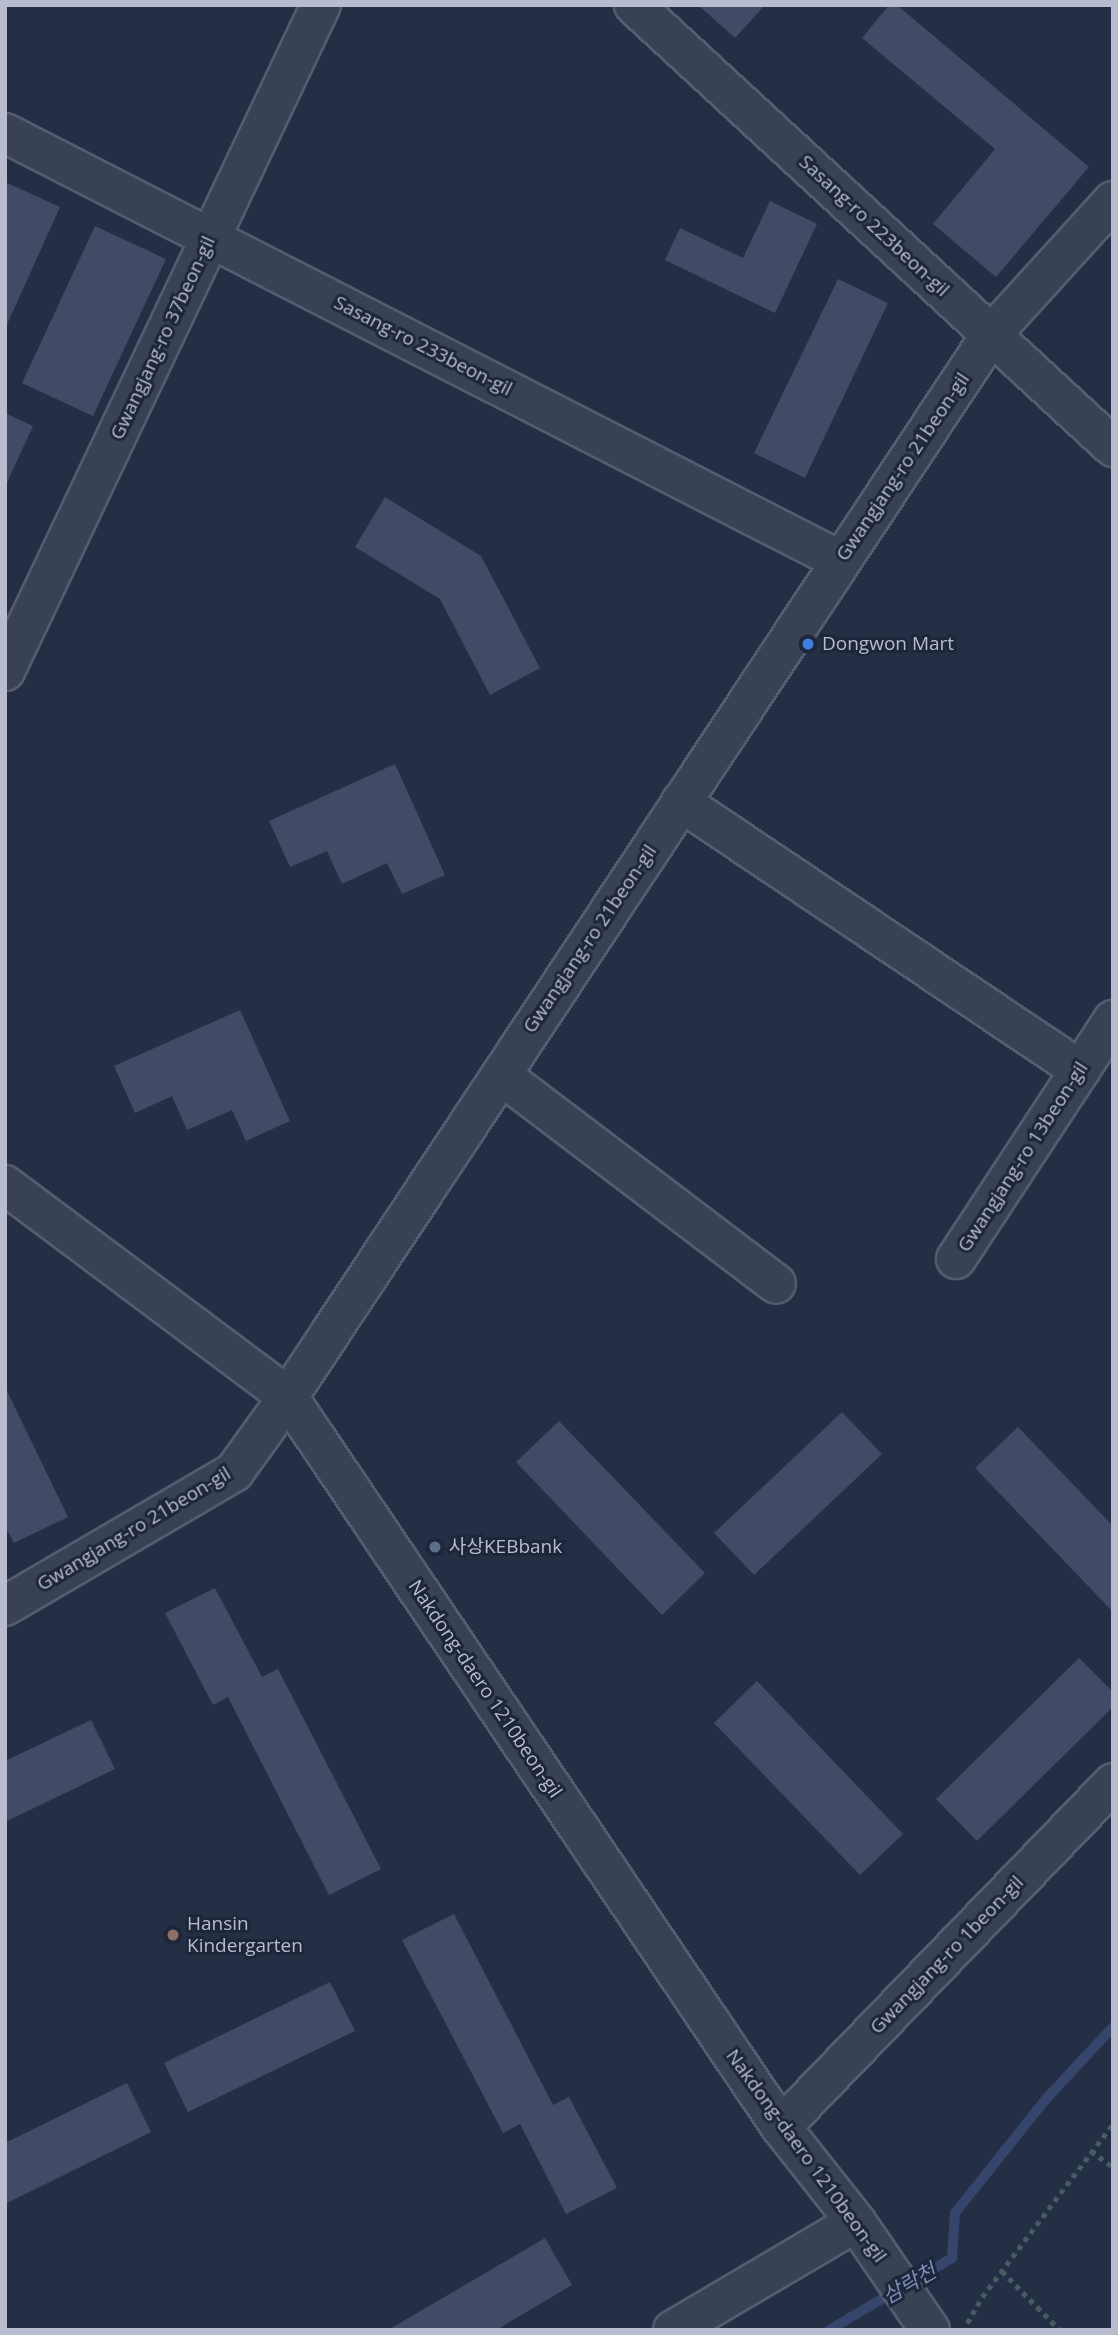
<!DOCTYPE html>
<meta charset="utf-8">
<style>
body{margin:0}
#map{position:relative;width:1118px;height:2335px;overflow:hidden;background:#242f45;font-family:"Open Sans","Noto Sans KR",sans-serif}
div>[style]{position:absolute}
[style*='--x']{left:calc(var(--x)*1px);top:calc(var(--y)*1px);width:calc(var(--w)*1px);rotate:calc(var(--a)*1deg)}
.stream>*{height:10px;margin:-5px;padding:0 5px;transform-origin:5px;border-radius:5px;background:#35456c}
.building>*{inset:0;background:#414b66}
.path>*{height:4.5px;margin-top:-2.25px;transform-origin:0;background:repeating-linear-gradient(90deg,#455c62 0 5px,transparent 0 10px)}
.roads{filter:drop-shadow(2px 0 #555c6f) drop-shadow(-2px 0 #555c6f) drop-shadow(0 2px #555c6f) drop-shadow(0 -2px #555c6f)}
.minor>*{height:38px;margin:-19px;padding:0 19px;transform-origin:19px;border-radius:19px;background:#394155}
.dots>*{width:19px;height:19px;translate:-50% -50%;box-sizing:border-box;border:4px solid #1e263a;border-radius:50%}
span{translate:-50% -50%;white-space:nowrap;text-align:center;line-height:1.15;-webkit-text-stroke:6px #1e263a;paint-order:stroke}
.street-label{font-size:19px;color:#b7bdce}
.poi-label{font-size:19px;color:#b7bdce}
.left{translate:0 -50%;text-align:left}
.water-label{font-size:21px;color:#7c8eb8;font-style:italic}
.frame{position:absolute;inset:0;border:7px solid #b7bdce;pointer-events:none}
</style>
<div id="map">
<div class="stream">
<i style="--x:829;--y:2330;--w:143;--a:-30.3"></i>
<i style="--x:952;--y:2258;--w:45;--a:-86.2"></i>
<i style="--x:955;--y:2213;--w:146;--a:-51.4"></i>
<i style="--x:1046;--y:2099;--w:98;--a:-47.1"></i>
</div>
<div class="building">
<i style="clip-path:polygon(698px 5px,765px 5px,735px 38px)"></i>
<i style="clip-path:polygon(889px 5px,897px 5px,1089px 167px,996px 277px,933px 224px,995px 149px,862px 38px)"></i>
<i style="clip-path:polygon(5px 182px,60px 207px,5px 329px)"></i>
<i style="clip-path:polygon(770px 201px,817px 224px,775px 313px,665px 260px,680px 228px,743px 258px)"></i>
<i style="clip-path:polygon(95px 226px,166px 259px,93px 416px,22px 383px)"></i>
<i style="clip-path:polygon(838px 279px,888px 303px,805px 478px,754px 453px)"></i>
<i style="clip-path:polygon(5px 413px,33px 426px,5px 487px)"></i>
<i style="clip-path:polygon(385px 497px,481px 556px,540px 668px,490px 695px,440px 599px,355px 547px)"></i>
<i style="clip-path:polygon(395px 764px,445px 875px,402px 894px,387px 863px,342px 884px,327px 851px,290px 867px,269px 821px)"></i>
<i style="clip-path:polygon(240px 1010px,290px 1121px,246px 1141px,232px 1110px,187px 1130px,172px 1096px,135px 1113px,114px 1066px)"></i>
<i style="clip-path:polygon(5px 1387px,68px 1517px,14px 1543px,5px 1526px)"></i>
<i style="clip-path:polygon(842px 1412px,882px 1454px,754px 1575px,714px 1533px)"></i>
<i style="clip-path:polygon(559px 1421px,705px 1573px,662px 1615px,516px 1462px)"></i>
<i style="clip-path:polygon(1018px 1427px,1113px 1526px,1113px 1612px,975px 1468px)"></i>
<i style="clip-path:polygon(215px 1588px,262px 1677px,278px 1669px,381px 1869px,329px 1895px,228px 1697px,213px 1705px,165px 1613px)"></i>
<i style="clip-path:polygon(1079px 1658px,1113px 1692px,1113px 1707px,977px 1841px,936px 1799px)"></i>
<i style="clip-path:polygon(757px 1681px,903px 1834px,860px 1875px,714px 1723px)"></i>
<i style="clip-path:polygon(91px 1720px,115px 1769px,5px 1822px,5px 1761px)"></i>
<i style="clip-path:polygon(454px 1914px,553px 2105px,569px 2097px,617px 2188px,566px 2214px,520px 2124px,503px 2133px,402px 1940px)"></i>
<i style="clip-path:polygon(330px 1982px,355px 2031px,188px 2112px,164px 2063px)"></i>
<i style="clip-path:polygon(127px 2083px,151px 2132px,5px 2204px,5px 2143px)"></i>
<i style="clip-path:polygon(545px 2238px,572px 2285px,496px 2330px,388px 2330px)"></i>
</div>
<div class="path">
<i style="--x:1091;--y:2151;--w:27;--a:36"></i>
<i style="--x:1002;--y:2271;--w:83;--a:45.5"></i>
<i style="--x:967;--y:2323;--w:30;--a:-60"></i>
<i style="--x:982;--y:2297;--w:217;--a:-52.9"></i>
</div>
<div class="roads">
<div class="minor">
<i style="--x:634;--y:5;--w:652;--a:42.7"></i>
<i style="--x:5;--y:133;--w:939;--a:27.11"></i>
<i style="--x:5;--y:671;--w:737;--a:-64.62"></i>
<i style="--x:681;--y:802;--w:481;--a:33.9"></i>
<i style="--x:501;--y:1075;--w:345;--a:37.2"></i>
<i style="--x:5;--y:1185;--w:354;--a:36.8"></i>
<i style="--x:288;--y:1397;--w:881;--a:55.97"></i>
<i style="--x:781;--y:2127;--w:121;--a:51.7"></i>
<i style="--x:856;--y:2222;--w:131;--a:55.6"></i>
<i style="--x:956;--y:1259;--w:286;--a:-56.7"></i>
<i style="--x:5;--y:1606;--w:265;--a:-30.3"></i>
<i style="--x:234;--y:1472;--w:92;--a:-54.2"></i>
<i style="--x:288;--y:1397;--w:1274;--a:-56.5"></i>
<i style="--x:991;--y:335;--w:181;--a:-47.7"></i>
<i style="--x:781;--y:2127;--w:478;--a:-46"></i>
<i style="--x:673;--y:2330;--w:212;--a:-30.5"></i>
</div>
</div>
<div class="dots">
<i style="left:808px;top:644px;background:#3f7fe0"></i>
<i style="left:435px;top:1547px;background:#5c6f8a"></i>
<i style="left:173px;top:1935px;background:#8d6e63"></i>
</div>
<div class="street-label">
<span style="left:874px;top:226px;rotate:43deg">Sasang-ro 223beon-gil</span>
<span style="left:163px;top:338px;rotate:-65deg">Gwangjang-ro 37beon-gil</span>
<span style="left:423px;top:346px;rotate:27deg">Sasang-ro 233beon-gil</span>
<span style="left:903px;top:467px;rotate:-56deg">Gwangjang-ro 21beon-gil</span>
<span style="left:590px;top:939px;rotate:-56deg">Gwangjang-ro 21beon-gil</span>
<span style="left:1023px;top:1157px;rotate:-57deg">Gwangjang-ro 13beon-gil</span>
<span style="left:134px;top:1529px;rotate:-31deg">Gwangjang-ro 21beon-gil</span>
<span style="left:485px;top:1689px;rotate:56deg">Nakdong-daero 1210beon-gil</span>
<span style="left:947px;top:1955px;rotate:-46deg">Gwangjang-ro 1beon-gil</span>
<span style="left:806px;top:2156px;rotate:54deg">Nakdong-daero 1210beon-gil</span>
</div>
<div class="poi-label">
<span class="left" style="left:822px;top:644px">Dongwon Mart</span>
<span class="left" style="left:449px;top:1547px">사상KEBbank</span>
<span class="left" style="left:187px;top:1935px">Hansin<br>Kindergarten</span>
</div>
<div class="water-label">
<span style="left:909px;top:2283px;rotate:-30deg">삼락천</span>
</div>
<div class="frame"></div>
</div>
